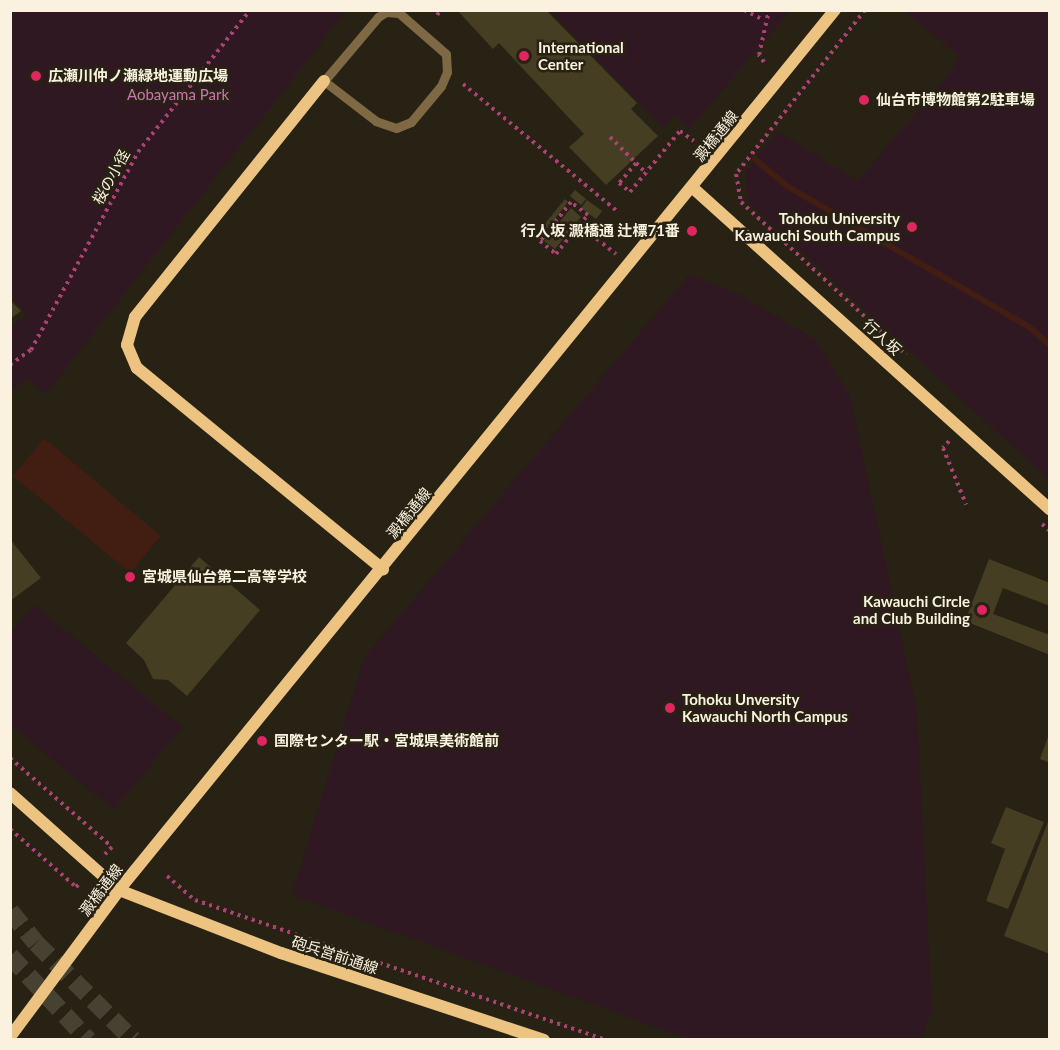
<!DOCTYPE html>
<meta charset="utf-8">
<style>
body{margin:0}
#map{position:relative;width:1060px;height:1050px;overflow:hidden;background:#272214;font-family:Lato,"Noto Sans JP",sans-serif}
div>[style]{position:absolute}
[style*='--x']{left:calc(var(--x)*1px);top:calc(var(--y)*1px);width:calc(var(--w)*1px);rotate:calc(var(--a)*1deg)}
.green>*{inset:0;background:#301823}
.water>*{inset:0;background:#411d12}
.stream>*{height:6px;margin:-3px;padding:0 3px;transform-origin:3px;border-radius:3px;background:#411d12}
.building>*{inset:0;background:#453e22}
.highway-tunnel>*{height:18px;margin-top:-9px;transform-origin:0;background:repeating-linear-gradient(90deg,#474132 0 18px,transparent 0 27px)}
.path>*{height:4px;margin-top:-2px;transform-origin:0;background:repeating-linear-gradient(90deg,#ab4274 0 3px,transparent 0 7.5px)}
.lane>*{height:9px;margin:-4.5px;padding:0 4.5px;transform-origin:4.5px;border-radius:4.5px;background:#7f6945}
.secondary>*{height:12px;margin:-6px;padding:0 6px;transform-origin:6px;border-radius:6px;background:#edc382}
.dots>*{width:16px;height:16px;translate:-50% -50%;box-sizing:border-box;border:3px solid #272214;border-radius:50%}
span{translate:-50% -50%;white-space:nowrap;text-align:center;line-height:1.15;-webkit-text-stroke:5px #272214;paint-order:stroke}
.poi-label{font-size:15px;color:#faf2de;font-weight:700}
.left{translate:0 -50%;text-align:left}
.right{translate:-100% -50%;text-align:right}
.park-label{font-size:15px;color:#d173b2}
.street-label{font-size:15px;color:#faf2de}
.frame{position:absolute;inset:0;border:12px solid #faf2de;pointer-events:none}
</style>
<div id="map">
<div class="green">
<i style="clip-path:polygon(10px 11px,346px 11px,46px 394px,27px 379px,11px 390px,11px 328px,27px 315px,11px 296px)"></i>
<i style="clip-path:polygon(550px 11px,790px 11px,689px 129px,675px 115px,663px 127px)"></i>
<i style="clip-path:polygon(904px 11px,1049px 11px,1049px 480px,748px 202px,745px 171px,778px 132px,858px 181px,953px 69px,958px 55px)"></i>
<i style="clip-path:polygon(689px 275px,733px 291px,816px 340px,850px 396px,917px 711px,932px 1010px,921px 1039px,689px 1039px,292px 895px,364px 658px)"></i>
<i style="clip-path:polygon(34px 605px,182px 727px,114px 810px,11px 725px,11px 633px)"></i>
</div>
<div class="water">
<i style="clip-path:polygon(44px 438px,161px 536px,130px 573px,13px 476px)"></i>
</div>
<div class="stream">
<i style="--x:755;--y:159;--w:42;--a:40.2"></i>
<i style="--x:787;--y:186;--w:280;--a:30.2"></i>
<i style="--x:1029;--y:327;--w:28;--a:41"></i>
</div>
<div class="building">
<i style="clip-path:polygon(457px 10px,546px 10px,637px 103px,631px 109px,658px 136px,606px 185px,569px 147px,584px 134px,499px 43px,493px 49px)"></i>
<i style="clip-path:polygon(575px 190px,586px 199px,581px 205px,570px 196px)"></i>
<i style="clip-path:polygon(565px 199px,568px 202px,538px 240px,534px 237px)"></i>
<i style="clip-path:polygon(587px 200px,602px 211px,596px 219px,581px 208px)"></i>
<i style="clip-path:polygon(571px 208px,581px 217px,555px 249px,544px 241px)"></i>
<i style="clip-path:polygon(10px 300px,21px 311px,10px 319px)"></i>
<i style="clip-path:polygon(10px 539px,41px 578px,10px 601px)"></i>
<i style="clip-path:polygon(199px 557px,260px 610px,187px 696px,168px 680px,153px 679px,144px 660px,126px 643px)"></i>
<i style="clip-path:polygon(989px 559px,1050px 583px,1050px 606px,1003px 588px,993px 614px,1050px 635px,1050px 655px,965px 621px)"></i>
<i style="clip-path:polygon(1049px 734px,1050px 734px,1050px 763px,1040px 759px)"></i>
<i style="clip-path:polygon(1006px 807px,1044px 822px,1008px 909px,986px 901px,1005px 849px,991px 843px)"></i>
<i style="clip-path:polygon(1049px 819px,1050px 819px,1050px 954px,1004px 936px)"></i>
</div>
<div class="highway-tunnel">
<i style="--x:10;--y:911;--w:41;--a:50.9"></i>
<i style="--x:36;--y:943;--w:137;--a:45"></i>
<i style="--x:10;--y:956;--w:115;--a:47.1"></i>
</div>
<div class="path">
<i style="--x:744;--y:10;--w:22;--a:27"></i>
<i style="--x:865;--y:10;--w:209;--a:128.2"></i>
<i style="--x:736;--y:174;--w:28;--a:80"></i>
<i style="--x:741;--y:202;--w:225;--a:42.8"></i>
<i style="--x:437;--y:15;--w:6;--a:-51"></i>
<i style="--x:764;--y:62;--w:9;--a:-126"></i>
<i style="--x:759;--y:55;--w:46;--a:-77.5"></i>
<i style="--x:463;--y:84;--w:200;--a:39.5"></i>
<i style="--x:1050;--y:100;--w:8;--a:90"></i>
<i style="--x:610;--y:137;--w:37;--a:45"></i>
<i style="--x:636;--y:163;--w:26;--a:130"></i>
<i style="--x:619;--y:183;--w:14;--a:39"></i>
<i style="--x:630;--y:192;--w:79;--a:-50.7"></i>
<i style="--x:680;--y:131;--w:17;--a:36"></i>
<i style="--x:636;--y:163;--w:14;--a:45"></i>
<i style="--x:579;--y:225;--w:13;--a:-48"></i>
<i style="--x:588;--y:215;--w:21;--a:-143"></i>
<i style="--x:571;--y:202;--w:50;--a:128.5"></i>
<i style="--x:540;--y:241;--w:21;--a:39"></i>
<i style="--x:556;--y:254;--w:37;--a:-52"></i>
<i style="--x:579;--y:225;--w:47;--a:38.1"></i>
<i style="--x:10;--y:365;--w:26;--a:-36"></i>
<i style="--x:31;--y:350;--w:225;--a:-61.6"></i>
<i style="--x:138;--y:152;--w:181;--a:-51.7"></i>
<i style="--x:949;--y:441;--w:9;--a:131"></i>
<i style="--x:943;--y:448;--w:61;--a:67.7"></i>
<i style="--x:1042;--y:524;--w:11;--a:41"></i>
<i style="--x:10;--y:758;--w:135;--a:41.1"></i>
<i style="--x:112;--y:847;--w:10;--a:135"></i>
<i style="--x:10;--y:829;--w:88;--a:41.3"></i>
<i style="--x:76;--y:887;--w:7;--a:-45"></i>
<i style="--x:167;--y:876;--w:37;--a:41"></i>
<i style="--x:195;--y:900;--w:434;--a:18.8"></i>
</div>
<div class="lane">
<i style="--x:386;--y:12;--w:13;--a:4"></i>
<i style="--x:399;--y:13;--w:62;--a:41.1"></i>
<i style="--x:446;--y:54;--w:18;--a:87"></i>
<i style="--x:447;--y:72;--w:15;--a:113"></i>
<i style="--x:441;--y:86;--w:47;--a:129.8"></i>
<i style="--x:411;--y:122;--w:16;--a:158"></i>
<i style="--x:396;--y:128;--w:21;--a:-161"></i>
<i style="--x:376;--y:121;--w:66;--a:-142.4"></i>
<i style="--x:324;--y:81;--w:84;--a:-49.8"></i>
<i style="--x:378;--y:17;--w:9;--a:-32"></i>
</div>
<div class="secondary">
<i style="--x:324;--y:81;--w:302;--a:128.7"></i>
<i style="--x:135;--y:317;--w:29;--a:106"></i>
<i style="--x:127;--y:345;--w:25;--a:67"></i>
<i style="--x:137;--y:368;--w:318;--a:39.3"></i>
<i style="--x:693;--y:188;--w:480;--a:42"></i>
<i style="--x:10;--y:793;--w:146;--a:41.7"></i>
<i style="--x:119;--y:890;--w:174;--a:21.3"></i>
<i style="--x:281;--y:953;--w:277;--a:18.3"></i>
<i style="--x:10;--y:1037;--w:183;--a:-53.4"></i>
<i style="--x:119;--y:890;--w:1134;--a:-50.87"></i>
</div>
<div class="dots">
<i style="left:524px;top:56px;background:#e02560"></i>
<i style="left:36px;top:76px;background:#e02560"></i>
<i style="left:864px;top:100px;background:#e02560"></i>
<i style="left:912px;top:227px;background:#e02560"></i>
<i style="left:692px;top:231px;background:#e02560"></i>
<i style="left:130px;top:577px;background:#e02560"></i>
<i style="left:982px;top:610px;background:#e02560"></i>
<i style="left:670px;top:708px;background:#e02560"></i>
<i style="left:262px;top:741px;background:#e02560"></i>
</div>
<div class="poi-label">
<span class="left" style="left:538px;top:56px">International<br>Center</span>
<span class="left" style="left:48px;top:76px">広瀬川仲ノ瀬緑地運動広場</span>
<span class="left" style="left:876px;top:100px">仙台市博物館第2駐車場</span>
<span class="right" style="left:900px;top:227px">Tohoku University<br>Kawauchi South Campus</span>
<span class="right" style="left:680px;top:231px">行人坂 澱橋通 辻標71番</span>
<span class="left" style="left:142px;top:577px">宮城県仙台第二高等学校</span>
<span class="right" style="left:970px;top:610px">Kawauchi Circle<br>and Club Building</span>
<span class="left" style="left:682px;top:708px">Tohoku Unversity<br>Kawauchi North Campus</span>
<span class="left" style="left:274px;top:741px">国際センター駅・宮城県美術館前</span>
</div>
<div class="park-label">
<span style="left:178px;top:95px">Aobayama Park</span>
</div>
<div class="street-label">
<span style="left:716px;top:136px;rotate:-51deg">澱橋通線</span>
<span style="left:111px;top:177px;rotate:-61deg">桜の小径</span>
<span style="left:882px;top:337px;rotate:42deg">行人坂</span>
<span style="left:409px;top:513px;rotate:-51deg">澱橋通線</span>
<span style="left:101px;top:890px;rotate:-53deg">澱橋通線</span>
<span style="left:335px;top:955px;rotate:18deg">砲兵営前通線</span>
</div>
<div class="frame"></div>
</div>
